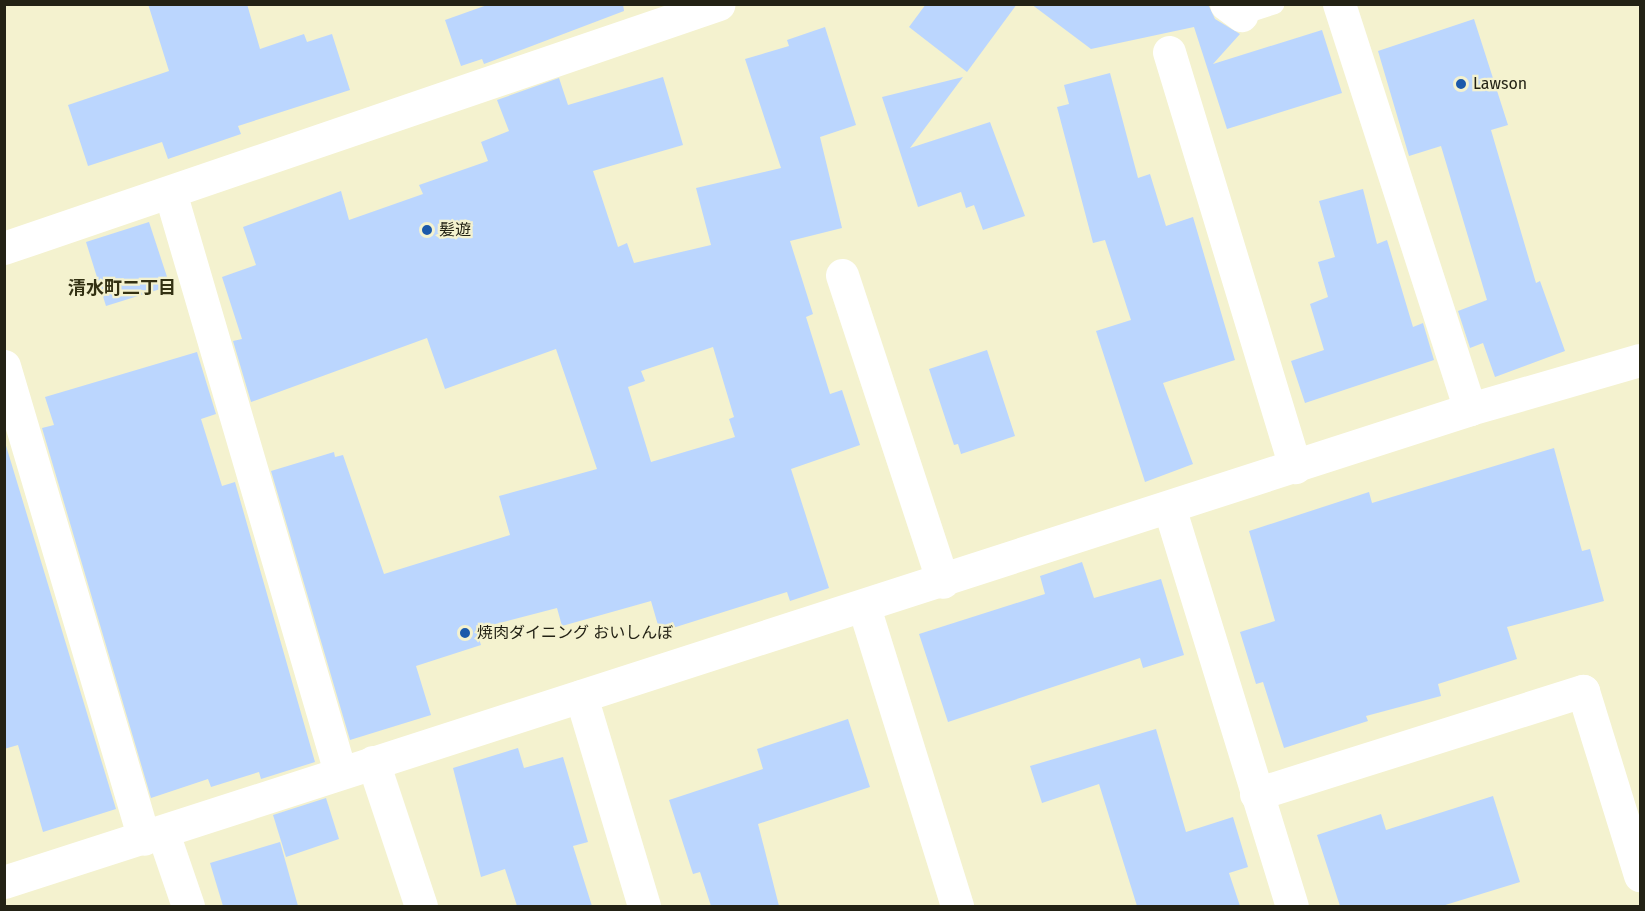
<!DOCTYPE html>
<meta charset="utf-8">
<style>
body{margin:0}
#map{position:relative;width:1645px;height:911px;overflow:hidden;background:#f4f2cf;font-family:"Fira Sans","Noto Sans JP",sans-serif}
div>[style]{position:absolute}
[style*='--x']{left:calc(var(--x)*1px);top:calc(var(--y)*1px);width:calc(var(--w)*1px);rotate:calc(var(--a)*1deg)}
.building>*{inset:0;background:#bbd6fe}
.lane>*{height:20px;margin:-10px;padding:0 10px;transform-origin:10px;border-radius:10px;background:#fff}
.street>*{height:33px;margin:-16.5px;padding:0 16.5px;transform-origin:16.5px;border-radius:16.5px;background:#fff}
.secondary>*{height:33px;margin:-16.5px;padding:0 16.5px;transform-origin:16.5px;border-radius:16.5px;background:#fff}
.dots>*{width:16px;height:16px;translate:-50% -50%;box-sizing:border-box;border:3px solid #f4f2cf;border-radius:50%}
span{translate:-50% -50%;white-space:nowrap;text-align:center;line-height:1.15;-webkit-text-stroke:4.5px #f4f2cf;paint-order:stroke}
.poi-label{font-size:16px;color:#232215}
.left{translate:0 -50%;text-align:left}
.neighbourhood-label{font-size:18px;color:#333113;font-weight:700}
.frame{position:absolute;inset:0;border:6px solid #232215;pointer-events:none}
</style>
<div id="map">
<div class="building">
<i style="clip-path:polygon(148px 4px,247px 4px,260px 49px,304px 34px,307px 42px,332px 34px,350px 90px,238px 126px,241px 134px,168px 159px,162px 142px,88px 166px,68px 105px,169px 71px)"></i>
<i style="clip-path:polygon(490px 4px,623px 4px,624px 11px,484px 64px,482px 59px,461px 66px,445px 20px)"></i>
<i style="clip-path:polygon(926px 4px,1017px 4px,967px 72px,909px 27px)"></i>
<i style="clip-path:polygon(1031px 4px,1208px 4px,1215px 19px,1240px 34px,1213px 64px,1322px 30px,1342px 93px,1227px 129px,1194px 27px,1091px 49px)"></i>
<i style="clip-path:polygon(1474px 19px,1508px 125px,1491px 130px,1536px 283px,1540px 281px,1565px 351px,1495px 377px,1483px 343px,1470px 348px,1458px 311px,1487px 300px,1441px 146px,1409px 156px,1378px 51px)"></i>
<i style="clip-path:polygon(evenodd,825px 27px,856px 125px,820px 137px,842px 228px,790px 241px,813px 314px,806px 317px,830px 394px,842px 390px,860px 445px,791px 469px,829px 588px,790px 601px,787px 592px,660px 632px,651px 601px,562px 626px,557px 608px,476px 629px,481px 645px,416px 666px,431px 715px,350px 740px,271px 471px,334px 452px,335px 457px,343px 455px,384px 574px,510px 535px,499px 496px,597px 469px,556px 349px,445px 389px,427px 338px,251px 402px,233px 341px,242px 339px,222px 277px,256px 265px,243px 227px,341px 191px,349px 220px,423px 194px,419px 185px,488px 161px,481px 142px,509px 131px,497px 100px,559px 78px,568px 105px,663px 77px,683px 145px,593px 171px,618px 247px,627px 243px,634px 263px,711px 245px,696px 188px,781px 168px,745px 59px,789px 46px,787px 40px,825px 27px,713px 347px,734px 417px,729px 419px,735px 437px,651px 462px,628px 387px,645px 381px,641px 371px,713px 347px)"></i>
<i style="clip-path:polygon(1110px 73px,1138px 178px,1150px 174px,1166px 226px,1193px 217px,1235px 360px,1163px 383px,1193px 464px,1145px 482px,1096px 331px,1131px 320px,1105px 240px,1093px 243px,1057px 107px,1069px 104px,1064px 85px)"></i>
<i style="clip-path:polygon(963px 77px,910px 148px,990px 122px,1025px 216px,983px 230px,974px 205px,966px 208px,961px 192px,918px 207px,882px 97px)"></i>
<i style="clip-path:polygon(1363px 189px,1377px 244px,1387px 240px,1413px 327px,1423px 323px,1434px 360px,1305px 403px,1291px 361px,1324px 350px,1310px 304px,1328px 297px,1318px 262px,1335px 257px,1319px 201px)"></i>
<i style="clip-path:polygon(149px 222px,170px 286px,106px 306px,86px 242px)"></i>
<i style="clip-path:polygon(987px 350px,1015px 436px,961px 454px,958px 444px,954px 445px,929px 369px)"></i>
<i style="clip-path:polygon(197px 352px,216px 414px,201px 419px,222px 486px,235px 482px,315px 762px,261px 779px,259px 772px,211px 787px,208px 779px,151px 798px,42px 428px,54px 425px,45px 397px)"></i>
<i style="clip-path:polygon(4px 439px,116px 809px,43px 832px,18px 745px,4px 749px)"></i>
<i style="clip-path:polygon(1554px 448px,1582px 551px,1590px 549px,1604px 601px,1507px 627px,1517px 659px,1438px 684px,1441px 696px,1366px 716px,1368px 721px,1284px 748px,1263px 682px,1256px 684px,1240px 632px,1275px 621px,1249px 531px,1369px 492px,1372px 503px)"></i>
<i style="clip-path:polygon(1082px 562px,1094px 598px,1161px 579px,1184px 655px,1143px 668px,1140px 658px,948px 722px,919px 634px,1045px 594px,1040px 576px)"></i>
<i style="clip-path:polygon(848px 719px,870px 787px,758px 824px,779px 906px,711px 906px,700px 872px,693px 874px,669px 800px,763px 769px,757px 749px)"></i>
<i style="clip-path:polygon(1156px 729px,1186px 832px,1233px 817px,1248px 867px,1229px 873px,1240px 906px,1137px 906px,1099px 784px,1042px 803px,1030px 766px)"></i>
<i style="clip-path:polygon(518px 748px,524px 768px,563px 757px,588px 842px,573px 846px,592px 906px,517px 906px,505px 869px,481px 877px,453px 768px)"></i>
<i style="clip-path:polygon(1493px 796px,1520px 882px,1442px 906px,1340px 906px,1317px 835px,1381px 814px,1386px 830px)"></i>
<i style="clip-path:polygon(326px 798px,339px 839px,286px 857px,273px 815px)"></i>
<i style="clip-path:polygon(280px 842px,298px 906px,223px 906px,210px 863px)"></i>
</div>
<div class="lane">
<i style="--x:1241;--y:15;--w:35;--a:-18"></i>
</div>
<div class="street">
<i style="--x:1226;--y:4;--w:19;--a:36"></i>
<i style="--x:1339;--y:4;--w:426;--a:72.1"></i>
<i style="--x:1169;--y:52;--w:434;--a:73.1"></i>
<i style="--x:170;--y:192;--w:604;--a:73.66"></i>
<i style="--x:4;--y:248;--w:755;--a:-18.84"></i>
<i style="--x:842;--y:275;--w:323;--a:71.8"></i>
<i style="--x:4;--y:366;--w:493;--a:73.5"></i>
<i style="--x:1170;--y:510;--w:414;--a:72.9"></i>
<i style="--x:864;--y:607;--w:313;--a:72.7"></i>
<i style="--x:581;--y:696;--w:219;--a:73.3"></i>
<i style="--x:1256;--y:794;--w:343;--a:-17.5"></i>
<i style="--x:1583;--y:691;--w:193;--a:72.8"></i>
<i style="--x:163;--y:833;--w:77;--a:71.1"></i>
<i style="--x:4;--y:882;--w:1540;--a:-17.88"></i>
<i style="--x:1470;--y:409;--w:177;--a:-16.1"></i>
</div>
<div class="secondary">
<i style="--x:373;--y:762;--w:152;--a:71.6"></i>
</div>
<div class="dots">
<i style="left:1461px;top:84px;background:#1b59aa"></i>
<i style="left:427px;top:230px;background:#1b59aa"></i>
<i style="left:465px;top:633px;background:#1b59aa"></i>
</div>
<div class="poi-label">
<span class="left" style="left:1473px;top:84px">Lawson</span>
<span class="left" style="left:439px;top:230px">髪遊</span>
<span class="left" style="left:477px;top:633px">焼肉ダイニング おいしんぼ</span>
</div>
<div class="neighbourhood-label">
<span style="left:122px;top:288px">清水町二丁目</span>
</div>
<div class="frame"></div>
</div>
